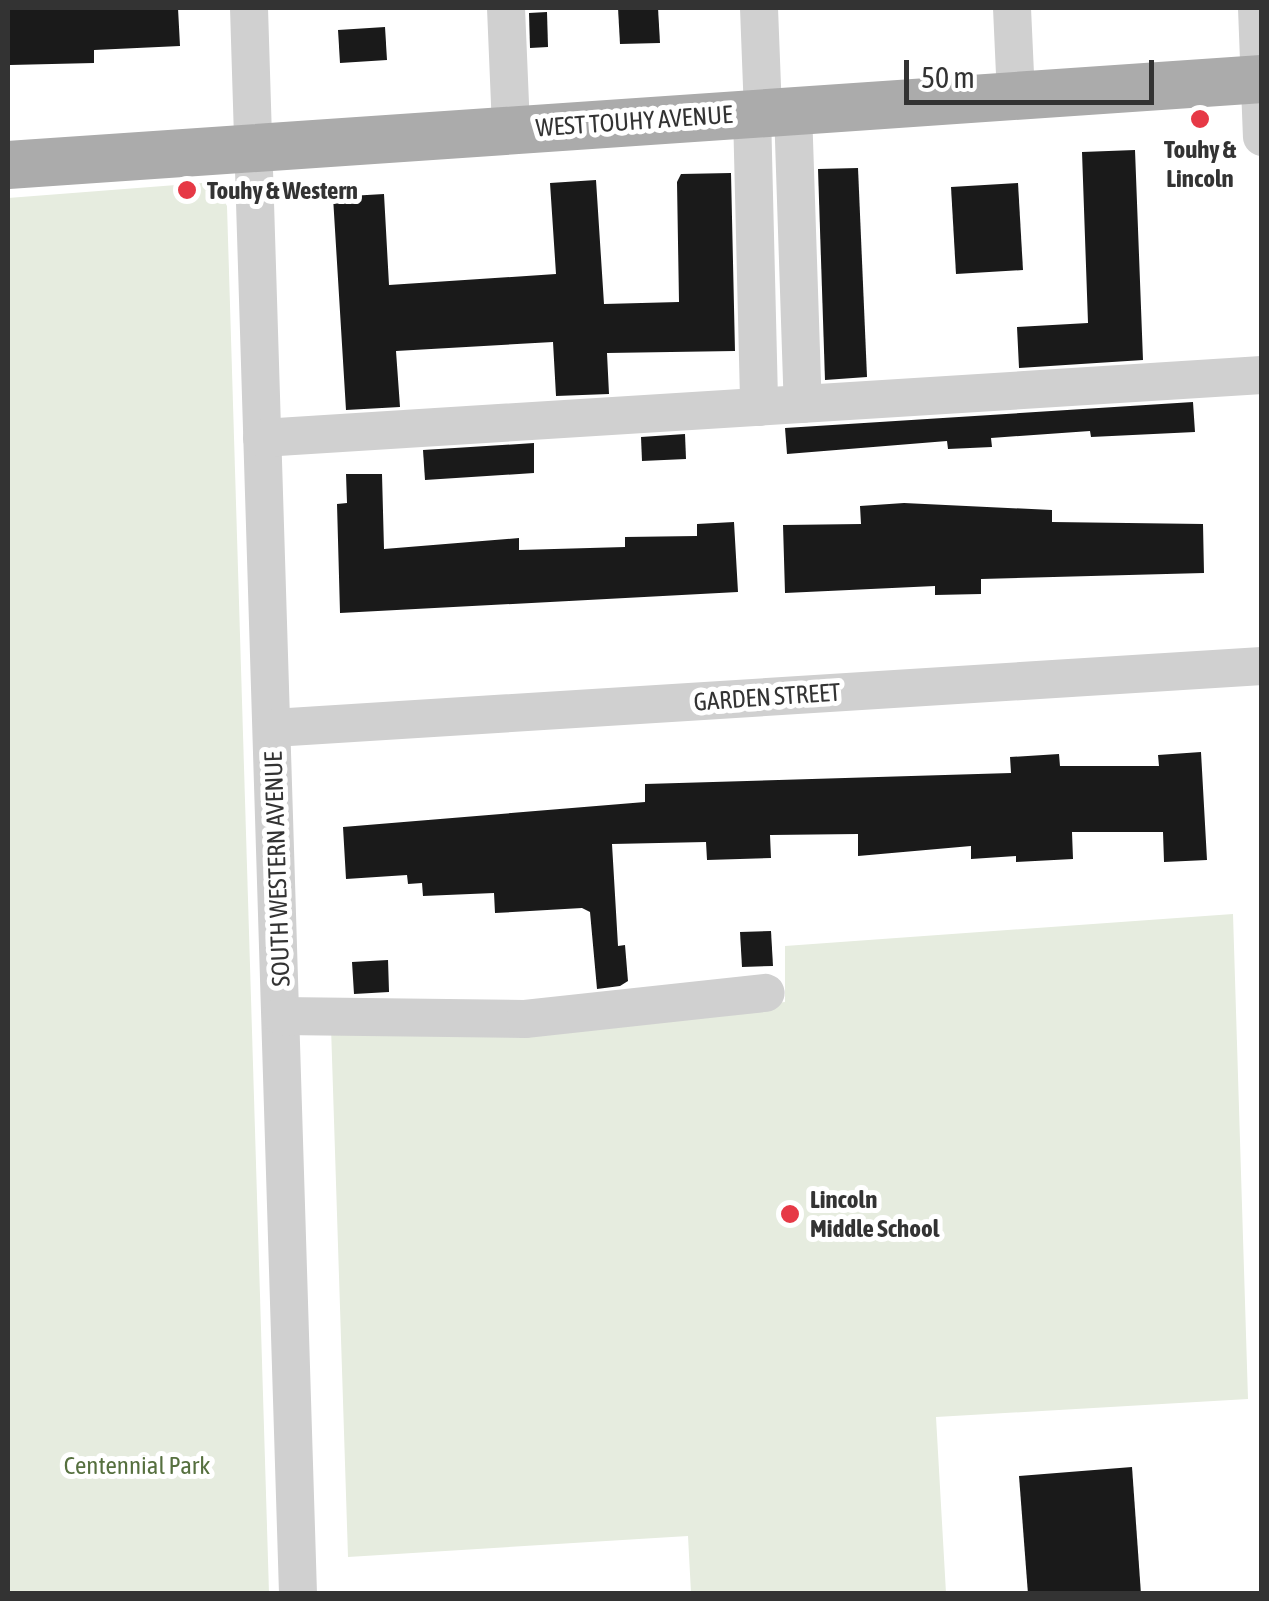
<!DOCTYPE html>
<style>
body{margin:0}
#map{position:relative;width:1269px;height:1601px;overflow:hidden;background:#fff;font-family:"Asap Condensed",sans-serif}
div>[style]{position:absolute}
[style*='--x']{left:calc(var(--x)*1px);top:calc(var(--y)*1px);width:calc(var(--w)*1px);rotate:calc(var(--a)*1deg)}
.green>*{inset:0;background:#e6ecdf}
.building>*{inset:0;background:#1a1a1a}
.minor>*{height:38px;margin:-19px;padding:0 19px;transform-origin:19px;border-radius:19px;background:#d0d0d0}
.major>*{height:48px;margin:-24px;padding:0 24px;transform-origin:24px;border-radius:24px;background:#ababab}
.dots>*{width:28px;height:28px;translate:-50% -50%;box-sizing:border-box;border:5px solid #fff;border-radius:50%}
span{translate:-50% -50%;white-space:nowrap;text-align:center;line-height:1.15;-webkit-text-stroke:10px #fff;paint-order:stroke}
.street-label{font-size:25px;color:#333}
.poi-label{font-size:25px;color:#333;font-weight:700}
.left{translate:0 -50%;text-align:left}
.park-label{font-size:25px;color:#56703f}
.frame{position:absolute;inset:0;border:10px solid #333;pointer-events:none}
.scale{position:absolute;left:904px;top:60px;width:250px;height:45px;box-sizing:border-box;border:5px solid #333;border-top:0;padding-left:12px;font-size:30px;line-height:35px;white-space:nowrap;color:#333;-webkit-text-stroke:8px #fff;paint-order:stroke}
</style>
<div id="map">
<div class="green">
<i style="clip-path:polygon(202px 183px,216px 186px,227px 206px,269px 1593px,8px 1593px,8px 198px)"></i>
<i style="clip-path:polygon(1233px 914px,1248px 1399px,936px 1417px,946px 1593px,691px 1593px,688px 1536px,348px 1557px,331px 1027px,591px 1025px,785px 1002px,785px 946px)"></i>
</div>
<div class="building">
<i style="clip-path:polygon(8px 8px,178px 8px,180px 46px,94px 50px,94px 63px,10px 65px)"></i>
<i style="clip-path:polygon(618px 8px,658px 8px,660px 43px,620px 44px)"></i>
<i style="clip-path:polygon(547px 12px,548px 47px,530px 48px,529px 13px)"></i>
<i style="clip-path:polygon(385px 27px,387px 60px,340px 63px,338px 30px)"></i>
<i style="clip-path:polygon(1135px 150px,1143px 360px,1019px 368px,1017px 327px,1088px 323px,1082px 152px)"></i>
<i style="clip-path:polygon(858px 168px,867px 377px,825px 380px,818px 169px)"></i>
<i style="clip-path:polygon(731px 173px,735px 351px,607px 353px,609px 394px,556px 396px,553px 342px,396px 351px,400px 407px,346px 410px,333px 197px,384px 194px,389px 285px,556px 274px,550px 183px,596px 180px,604px 304px,679px 302px,677px 182px,681px 174px)"></i>
<i style="clip-path:polygon(1018px 183px,1023px 270px,956px 274px,951px 187px)"></i>
<i style="clip-path:polygon(1193px 402px,1195px 432px,1091px 437px,1090px 431px,991px 438px,992px 447px,948px 449px,947px 441px,787px 454px,785px 428px)"></i>
<i style="clip-path:polygon(685px 434px,686px 459px,642px 461px,641px 437px)"></i>
<i style="clip-path:polygon(534px 443px,534px 473px,425px 480px,423px 450px)"></i>
<i style="clip-path:polygon(346px 474px,382px 474px,384px 549px,519px 538px,519px 550px,625px 547px,625px 537px,697px 536px,697px 524px,734px 522px,738px 592px,340px 613px,337px 504px,347px 503px)"></i>
<i style="clip-path:polygon(904px 503px,1052px 510px,1052px 522px,1203px 524px,1204px 573px,981px 579px,981px 594px,935px 595px,935px 586px,785px 593px,783px 525px,861px 524px,860px 506px)"></i>
<i style="clip-path:polygon(1201px 752px,1207px 860px,1164px 862px,1163px 832px,1072px 832px,1073px 859px,1016px 862px,1016px 856px,971px 859px,971px 846px,858px 856px,858px 834px,770px 835px,771px 858px,707px 860px,706px 842px,612px 844px,618px 946px,625px 945px,628px 981px,620px 986px,597px 989px,590px 912px,582px 908px,495px 913px,494px 893px,423px 896px,422px 883px,408px 884px,407px 875px,346px 879px,343px 827px,645px 802px,645px 784px,1011px 773px,1010px 757px,1059px 754px,1060px 766px,1159px 766px,1158px 755px)"></i>
<i style="clip-path:polygon(771px 931px,773px 966px,742px 967px,740px 932px)"></i>
<i style="clip-path:polygon(388px 960px,389px 992px,354px 994px,352px 962px)"></i>
<i style="clip-path:polygon(1132px 1467px,1141px 1594px,1028px 1594px,1019px 1476px)"></i>
</div>
<div class="minor">
<i style="--x:249;--y:8;--w:1587;--a:88.23"></i>
<i style="--x:506;--y:8;--w:121;--a:87.6"></i>
<i style="--x:759;--y:8;--w:104;--a:87.8"></i>
<i style="--x:1012;--y:8;--w:87;--a:87.4"></i>
<i style="--x:1257;--y:8;--w:129;--a:87.8"></i>
<i style="--x:793;--y:110;--w:294;--a:88.1"></i>
<i style="--x:752;--y:113;--w:294;--a:88.6"></i>
<i style="--x:262;--y:438;--w:1002;--a:-3.6"></i>
<i style="--x:273;--y:728;--w:991;--a:-3.59"></i>
<i style="--x:281;--y:1016;--w:244;--a:0.7"></i>
<i style="--x:525;--y:1019;--w:242;--a:-6.2"></i>
</div>
<div class="major">
<i style="--x:8;--y:165;--w:1257;--a:-3.92"></i>
</div>
<div class="dots">
<i style="left:1200px;top:119px;background:#e63946"></i>
<i style="left:187px;top:190px;background:#e63946"></i>
<i style="left:790px;top:1214px;background:#e63946"></i>
</div>
<div class="street-label">
<span style="left:634px;top:121px;rotate:-4deg">WEST TOUHY AVENUE</span>
<span style="left:767px;top:697px;rotate:-4deg">GARDEN STREET</span>
<span style="left:277px;top:869px;rotate:-92deg">SOUTH WESTERN AVENUE</span>
</div>
<div class="poi-label">
<span style="left:1200px;top:164px">Touhy &amp;<br>Lincoln</span>
<span class="left" style="left:207px;top:190px">Touhy &amp; Western</span>
<span class="left" style="left:810px;top:1214px">Lincoln<br>Middle School</span>
</div>
<div class="park-label">
<span style="left:137px;top:1465px">Centennial Park</span>
</div>
<div class="frame"></div>
<div class="scale">50 m</div>
</div>
